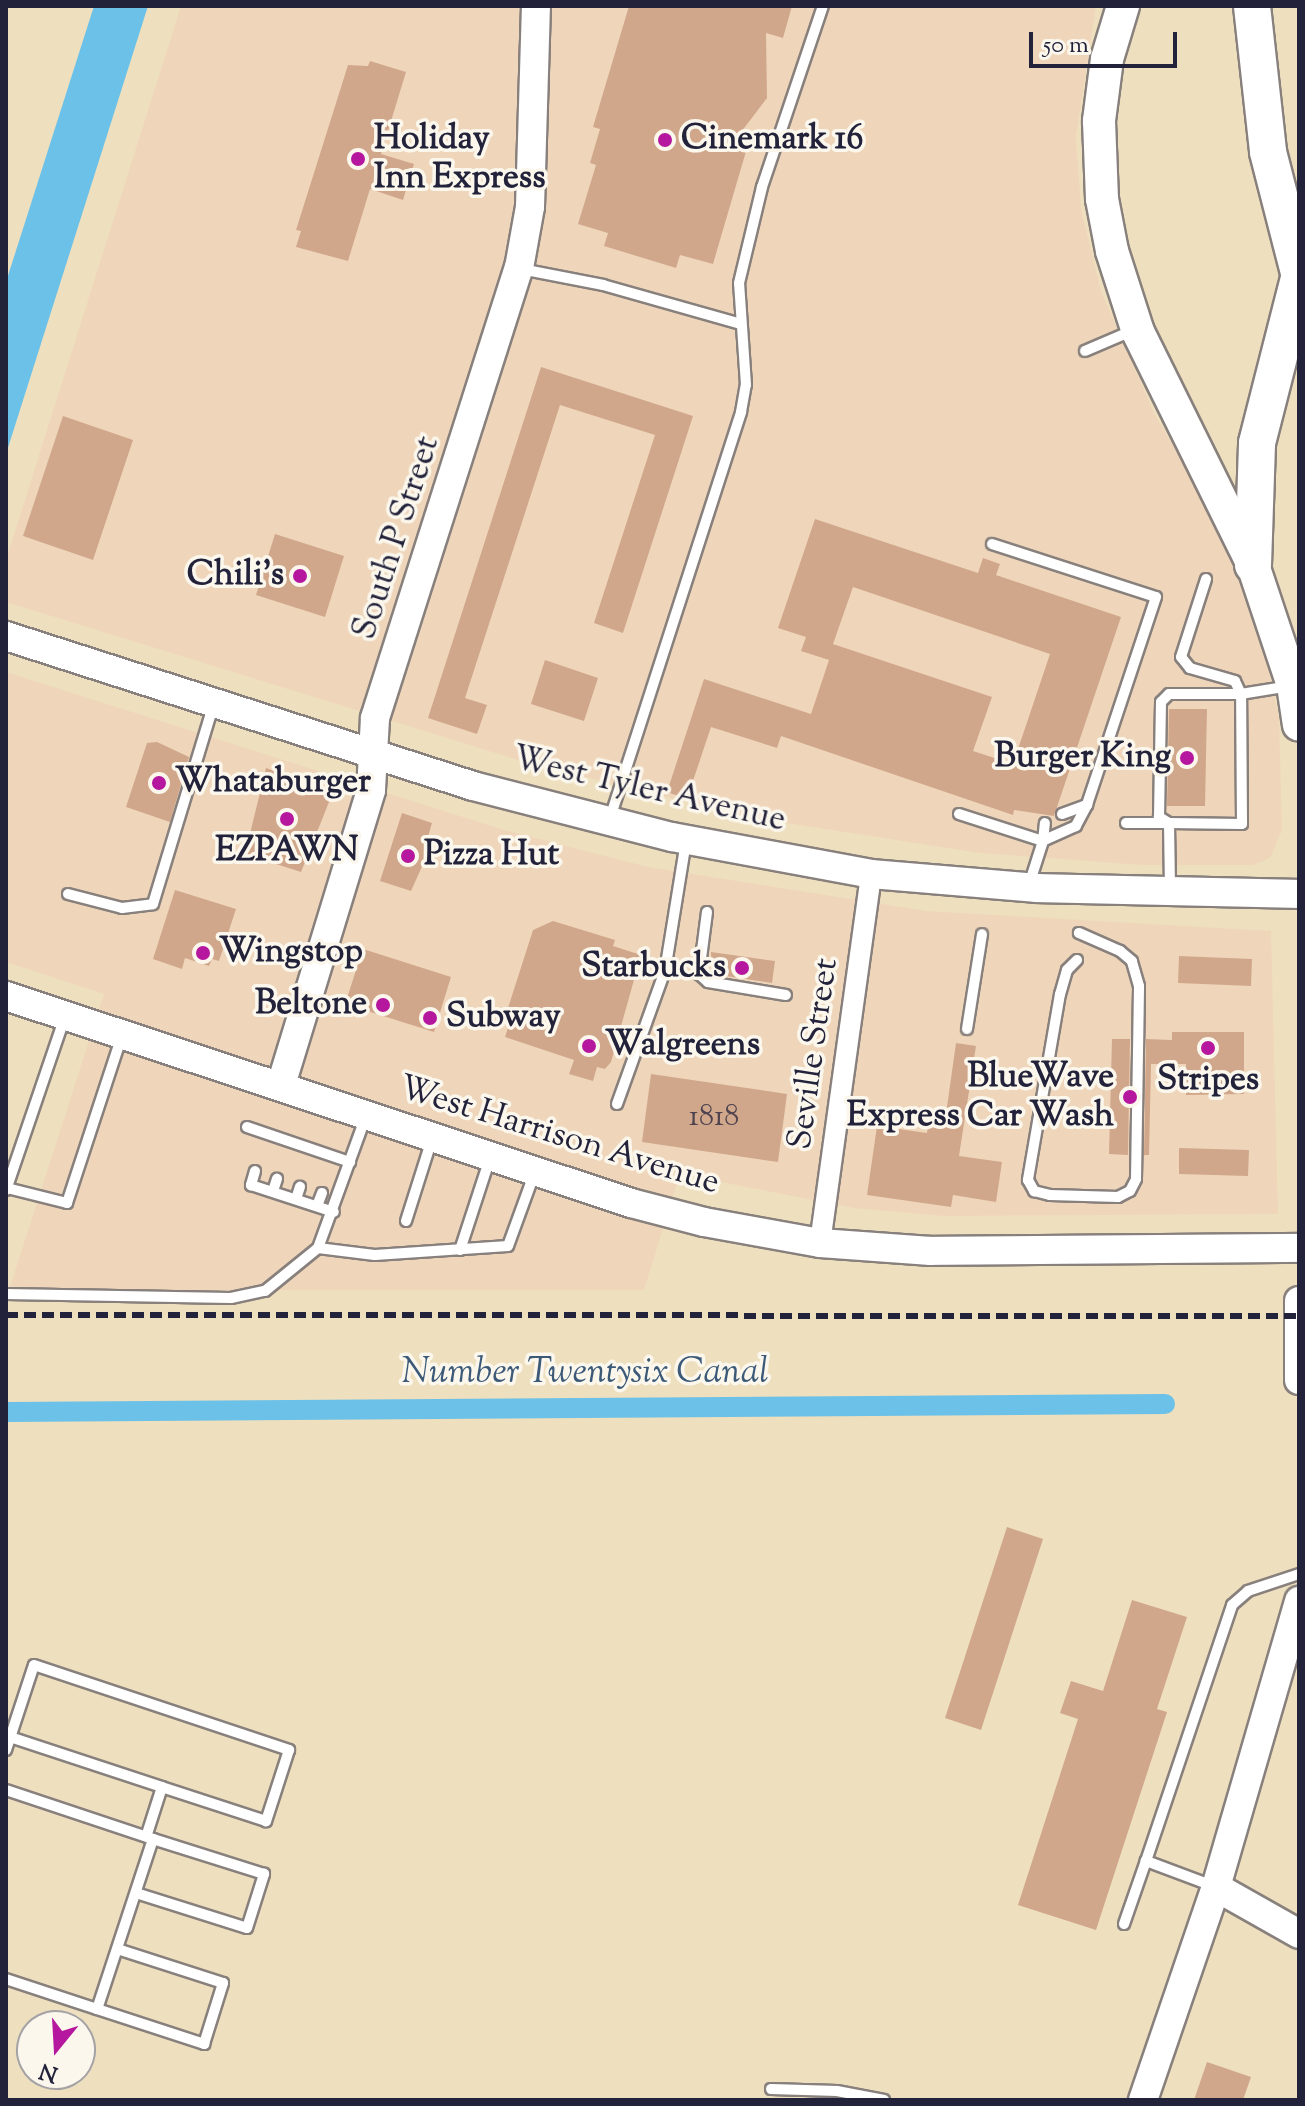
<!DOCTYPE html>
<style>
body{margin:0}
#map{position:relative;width:1305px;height:2106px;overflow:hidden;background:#eedfbe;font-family:"Sorts Mill Goudy",serif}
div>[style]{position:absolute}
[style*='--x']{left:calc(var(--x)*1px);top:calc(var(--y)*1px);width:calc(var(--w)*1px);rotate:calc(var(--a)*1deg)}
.built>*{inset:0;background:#efd6bb}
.water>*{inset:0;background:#6cc1e8}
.canal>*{height:20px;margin:-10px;padding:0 10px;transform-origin:10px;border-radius:10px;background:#6cc1e8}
.building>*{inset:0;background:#d1a78b}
.roads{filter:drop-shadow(2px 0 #88807c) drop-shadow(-2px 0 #88807c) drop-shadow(0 2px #88807c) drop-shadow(0 -2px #88807c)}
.lane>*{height:10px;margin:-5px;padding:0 5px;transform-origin:5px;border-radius:5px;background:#fff}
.street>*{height:20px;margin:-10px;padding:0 10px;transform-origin:10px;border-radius:10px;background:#fff}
.secondary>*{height:28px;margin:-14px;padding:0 14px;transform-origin:14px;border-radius:14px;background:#fff}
.primary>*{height:32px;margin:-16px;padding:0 16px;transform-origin:16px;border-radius:16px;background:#fff}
.highway>*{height:36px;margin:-18px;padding:0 18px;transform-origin:18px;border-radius:18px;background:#fff}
.rail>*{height:6px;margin-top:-3px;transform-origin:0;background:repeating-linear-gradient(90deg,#22223b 0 12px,transparent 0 18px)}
.dots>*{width:22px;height:22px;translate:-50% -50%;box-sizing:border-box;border:4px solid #fbf7ec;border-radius:50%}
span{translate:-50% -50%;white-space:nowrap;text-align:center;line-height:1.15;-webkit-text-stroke:7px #fbf7ec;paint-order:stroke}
.number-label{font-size:30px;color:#4e434f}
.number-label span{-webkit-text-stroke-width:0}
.poi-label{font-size:34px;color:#22223b;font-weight:700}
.left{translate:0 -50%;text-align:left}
.right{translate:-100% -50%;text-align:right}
.street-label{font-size:34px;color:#22223b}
.water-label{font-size:36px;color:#3c5a78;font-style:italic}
.frame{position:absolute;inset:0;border:8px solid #22223b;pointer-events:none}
.north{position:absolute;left:16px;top:2010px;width:80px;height:80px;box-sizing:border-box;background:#fbf7ec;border:2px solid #a4a2a5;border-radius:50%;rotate:198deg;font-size:22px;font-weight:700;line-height:32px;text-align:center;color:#22223b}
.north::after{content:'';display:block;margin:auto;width:28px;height:36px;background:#b5179e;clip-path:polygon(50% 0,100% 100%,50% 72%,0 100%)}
.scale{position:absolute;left:1029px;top:32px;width:148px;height:36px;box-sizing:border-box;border:4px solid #22223b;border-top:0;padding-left:10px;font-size:24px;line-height:28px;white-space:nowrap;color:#22223b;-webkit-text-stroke:6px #fbf7ec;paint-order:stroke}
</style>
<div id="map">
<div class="built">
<i style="clip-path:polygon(181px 6px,1096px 6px,1076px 137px,1081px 209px,1101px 291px,1154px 413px,1207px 505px,1259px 622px,1279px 718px,1282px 830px,1270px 858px,1253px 865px,1142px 865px,980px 853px,747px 817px,525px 762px,6px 602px,6px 560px)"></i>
<i style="clip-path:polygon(6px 672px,504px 830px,648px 867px,926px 911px,1271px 931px,1278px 1214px,944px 1216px,854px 1208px,680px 1174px,644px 1290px,9px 1290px,104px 994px,6px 962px)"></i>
</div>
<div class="water">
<i style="clip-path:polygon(94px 6px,148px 6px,6px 454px,6px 282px)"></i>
</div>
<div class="canal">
<i style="--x:6;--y:1412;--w:1159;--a:-0.4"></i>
</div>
<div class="building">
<i style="clip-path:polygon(629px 6px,792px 6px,783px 38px,766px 33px,767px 98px,732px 144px,747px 148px,713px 264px,680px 255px,676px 268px,604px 246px,608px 233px,578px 224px,596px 165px,590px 163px,600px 129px,593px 127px)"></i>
<i style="clip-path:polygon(370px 61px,406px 72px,381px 154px,414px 164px,403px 200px,370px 189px,348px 261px,296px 247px,301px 231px,296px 230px,348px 65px,368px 66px)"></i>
<i style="clip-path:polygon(541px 367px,693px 416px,623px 633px,594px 623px,655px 435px,560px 405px,465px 698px,487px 705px,477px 734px,428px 718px)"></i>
<i style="clip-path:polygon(63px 416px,133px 440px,93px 560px,23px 536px)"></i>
<i style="clip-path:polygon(evenodd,815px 519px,978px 573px,983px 558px,1000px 564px,996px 575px,1121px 617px,1054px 816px,1014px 810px,1013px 815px,781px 736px,777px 748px,711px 727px,687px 799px,667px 792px,704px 679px,811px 714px,829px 660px,801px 651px,806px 637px,778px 628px,815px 519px,853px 587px,1050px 654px,1013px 764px,973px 751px,992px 697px,833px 644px,853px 587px)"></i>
<i style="clip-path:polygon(275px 534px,344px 556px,325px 617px,256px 595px)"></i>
<i style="clip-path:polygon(545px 660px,598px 678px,584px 721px,531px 704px)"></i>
<i style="clip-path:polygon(1169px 709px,1207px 709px,1205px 806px,1167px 806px)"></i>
<i style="clip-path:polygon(157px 742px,189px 757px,170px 822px,126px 807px,147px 743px)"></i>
<i style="clip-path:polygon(266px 768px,333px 792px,301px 872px,245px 854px)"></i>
<i style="clip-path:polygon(402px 813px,432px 823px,425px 847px,430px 849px,411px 891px,380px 881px)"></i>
<i style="clip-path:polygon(175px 890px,236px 909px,219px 961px,212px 959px,209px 966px,185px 958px,182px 969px,153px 959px)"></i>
<i style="clip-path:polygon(553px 921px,615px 940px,613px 946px,641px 955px,611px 1062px,605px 1069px,597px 1067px,593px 1081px,569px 1074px,574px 1060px,505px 1037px,514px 1009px,508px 1008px,533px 930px)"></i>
<i style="clip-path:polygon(363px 949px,451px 977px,434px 1032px,345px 1004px)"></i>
<i style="clip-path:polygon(711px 952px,775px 961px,772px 983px,712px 974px)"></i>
<i style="clip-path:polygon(1179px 956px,1252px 959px,1251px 986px,1178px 983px)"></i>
<i style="clip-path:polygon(1172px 1032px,1244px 1032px,1244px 1094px,1186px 1095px,1186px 1064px,1151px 1064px,1149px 1155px,1144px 1155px,1146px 1039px,1172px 1040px)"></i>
<i style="clip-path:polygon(1112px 1039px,1130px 1039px,1128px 1155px,1109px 1154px)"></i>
<i style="clip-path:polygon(956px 1043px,976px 1046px,959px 1156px,1002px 1162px,996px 1202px,953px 1195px,951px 1207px,867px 1195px,877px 1126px,927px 1133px,930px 1111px,946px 1114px)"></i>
<i style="clip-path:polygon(651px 1074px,787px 1094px,778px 1162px,642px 1142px)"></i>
<i style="clip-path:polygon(1179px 1148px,1249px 1150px,1248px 1176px,1179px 1174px)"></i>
<i style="clip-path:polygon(1007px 1527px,1043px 1539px,981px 1730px,945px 1718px)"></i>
<i style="clip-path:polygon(1132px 1600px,1187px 1617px,1157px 1709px,1167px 1712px,1096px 1930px,1018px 1905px,1078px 1719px,1060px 1713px,1071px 1681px,1103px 1691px)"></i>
<i style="clip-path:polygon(1207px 2062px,1251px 2077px,1243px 2100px,1194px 2100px)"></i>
</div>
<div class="roads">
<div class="lane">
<i style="--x:521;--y:269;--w:84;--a:11"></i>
<i style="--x:603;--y:285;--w:143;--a:15.8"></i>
<i style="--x:1085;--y:351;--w:53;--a:-23.2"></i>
<i style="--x:992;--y:544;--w:172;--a:17.9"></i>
<i style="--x:1156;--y:597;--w:219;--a:108.4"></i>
<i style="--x:1087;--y:805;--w:24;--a:118"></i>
<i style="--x:1076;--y:826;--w:36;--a:156"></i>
<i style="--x:1043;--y:841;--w:46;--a:107.7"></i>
<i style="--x:959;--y:814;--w:88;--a:17.8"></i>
<i style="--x:1043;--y:841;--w:18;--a:-84"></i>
<i style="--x:1062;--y:814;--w:27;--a:-20"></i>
<i style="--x:610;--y:818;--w:427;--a:-72.1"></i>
<i style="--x:741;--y:412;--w:27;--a:-80"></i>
<i style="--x:746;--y:385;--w:102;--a:-93.9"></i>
<i style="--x:739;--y:283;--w:99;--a:-76.5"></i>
<i style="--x:762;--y:187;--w:191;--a:-71.4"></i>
<i style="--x:1126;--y:823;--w:41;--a:0"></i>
<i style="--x:1169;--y:823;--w:12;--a:-149"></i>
<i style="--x:1159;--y:817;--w:115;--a:-89"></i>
<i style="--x:1161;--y:702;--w:11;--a:-45"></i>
<i style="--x:1169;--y:694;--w:72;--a:0"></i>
<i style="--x:1241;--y:694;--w:14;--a:-115"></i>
<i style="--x:1235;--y:681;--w:47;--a:-163.9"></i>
<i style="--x:1190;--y:668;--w:14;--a:-129"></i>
<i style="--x:1181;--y:657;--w:82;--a:-72.2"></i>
<i style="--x:1170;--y:887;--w:64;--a:-90.9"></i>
<i style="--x:1169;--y:823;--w:73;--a:0.8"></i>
<i style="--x:1242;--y:824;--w:130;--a:-90.4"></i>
<i style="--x:1241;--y:694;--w:50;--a:-9.3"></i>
<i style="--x:68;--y:894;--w:56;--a:14.5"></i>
<i style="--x:122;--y:908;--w:31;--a:-7"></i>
<i style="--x:153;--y:904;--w:206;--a:-73.1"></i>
<i style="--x:707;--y:912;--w:63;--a:97.4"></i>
<i style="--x:699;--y:974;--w:12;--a:42"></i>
<i style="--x:708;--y:982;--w:79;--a:9.5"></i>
<i style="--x:1077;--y:960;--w:14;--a:135"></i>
<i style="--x:1067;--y:970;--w:25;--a:106"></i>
<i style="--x:1060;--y:994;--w:189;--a:99.8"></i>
<i style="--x:1028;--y:1180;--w:13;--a:61"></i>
<i style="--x:1034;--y:1191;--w:16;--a:14"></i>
<i style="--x:1050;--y:1195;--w:68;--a:1.7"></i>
<i style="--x:1118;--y:1197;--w:13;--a:-27"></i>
<i style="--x:1130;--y:1191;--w:13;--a:-63"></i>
<i style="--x:1136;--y:1179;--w:193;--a:-89.1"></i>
<i style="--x:1139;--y:986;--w:26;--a:-106"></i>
<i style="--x:1132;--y:961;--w:16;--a:-140"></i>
<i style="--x:1120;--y:951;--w:45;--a:-156.3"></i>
<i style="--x:967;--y:1029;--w:96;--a:-81"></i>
<i style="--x:617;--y:1104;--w:141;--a:-70.2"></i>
<i style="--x:665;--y:971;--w:132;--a:-80.8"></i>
<i style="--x:247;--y:1127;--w:109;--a:18.8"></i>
<i style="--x:255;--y:1171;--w:15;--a:106"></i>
<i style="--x:251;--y:1185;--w:87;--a:18"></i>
<i style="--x:7;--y:1188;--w:62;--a:14"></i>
<i style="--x:67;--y:1203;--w:176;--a:-71.8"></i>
<i style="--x:6;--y:1190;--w:183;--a:-71.2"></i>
<i style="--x:273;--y:1191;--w:13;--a:-72"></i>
<i style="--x:296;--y:1199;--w:13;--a:-72"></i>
<i style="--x:317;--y:1206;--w:14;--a:-69"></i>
<i style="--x:406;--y:1221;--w:86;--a:-72.4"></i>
<i style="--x:318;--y:1248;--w:57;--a:7"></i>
<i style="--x:375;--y:1255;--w:133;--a:-3.9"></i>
<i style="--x:508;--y:1246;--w:79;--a:-70"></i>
<i style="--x:460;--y:1250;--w:97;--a:-71.9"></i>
<i style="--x:6;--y:1294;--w:225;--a:1"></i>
<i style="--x:231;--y:1298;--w:35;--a:-12"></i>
<i style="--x:265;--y:1291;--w:68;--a:-39.1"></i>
<i style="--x:318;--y:1248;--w:140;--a:-70"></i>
<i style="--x:10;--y:1737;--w:160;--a:18.2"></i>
<i style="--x:6;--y:1750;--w:89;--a:-71.8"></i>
<i style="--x:34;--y:1665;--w:269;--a:18.4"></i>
<i style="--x:289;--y:1750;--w:75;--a:107.9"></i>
<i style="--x:266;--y:1821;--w:109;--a:-161.9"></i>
<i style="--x:162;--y:1787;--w:52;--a:107.7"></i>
<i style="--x:6;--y:1790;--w:155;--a:18.4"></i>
<i style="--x:153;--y:1839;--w:179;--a:108.2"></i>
<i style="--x:97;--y:2009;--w:96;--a:-161.8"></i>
<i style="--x:1213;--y:1886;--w:72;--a:-159.5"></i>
<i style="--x:1146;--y:1861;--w:270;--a:-71.4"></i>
<i style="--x:1232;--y:1605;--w:21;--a:-41"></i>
<i style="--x:1248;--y:1591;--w:54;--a:-18.4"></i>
<i style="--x:136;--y:1893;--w:116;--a:17.5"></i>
<i style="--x:247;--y:1928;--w:57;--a:-72.5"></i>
<i style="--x:264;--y:1874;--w:116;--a:-162.5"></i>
<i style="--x:1124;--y:1924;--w:67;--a:-70.8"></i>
<i style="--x:97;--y:2009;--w:113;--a:18.1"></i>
<i style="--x:204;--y:2044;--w:64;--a:-72.7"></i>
<i style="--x:223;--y:1983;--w:111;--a:-162.2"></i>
<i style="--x:771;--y:2089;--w:66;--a:1.7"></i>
<i style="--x:837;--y:2091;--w:48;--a:10.8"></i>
</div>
<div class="street">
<i style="--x:820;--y:1243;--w:373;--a:-82.1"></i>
</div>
<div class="secondary">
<i style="--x:6;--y:636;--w:490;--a:17.8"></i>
<i style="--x:473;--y:786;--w:205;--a:14.4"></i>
<i style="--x:672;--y:837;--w:202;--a:10.5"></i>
<i style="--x:871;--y:874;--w:167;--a:4.8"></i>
<i style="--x:1037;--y:888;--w:262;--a:1.3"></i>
<i style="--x:6;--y:996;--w:658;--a:18.32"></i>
<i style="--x:631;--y:1203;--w:75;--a:14.6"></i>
<i style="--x:704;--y:1222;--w:118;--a:10.3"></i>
<i style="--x:820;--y:1243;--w:111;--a:4.1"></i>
<i style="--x:931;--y:1251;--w:368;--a:-0.5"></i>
<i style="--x:281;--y:1085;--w:308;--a:-73"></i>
<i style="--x:371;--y:790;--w:72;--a:-86.8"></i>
<i style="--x:375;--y:718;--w:472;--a:-72.3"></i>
<i style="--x:519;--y:268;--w:62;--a:-79.8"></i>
<i style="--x:530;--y:207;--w:201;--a:-88.3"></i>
<i style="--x:1299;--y:1301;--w:79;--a:90"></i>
<i style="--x:1216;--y:1887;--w:95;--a:29.5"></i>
<i style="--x:1143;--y:2100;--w:225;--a:-71.1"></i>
<i style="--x:1216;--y:1887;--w:298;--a:-73.8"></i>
</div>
<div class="primary">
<i style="--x:1123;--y:6;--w:55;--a:106.8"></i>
<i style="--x:1107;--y:59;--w:63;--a:97.4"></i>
<i style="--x:1099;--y:121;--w:78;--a:87.8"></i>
<i style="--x:1102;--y:199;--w:53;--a:79.1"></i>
<i style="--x:1112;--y:251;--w:85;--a:72.2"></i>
<i style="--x:1138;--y:332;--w:260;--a:63.7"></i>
<i style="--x:1253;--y:565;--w:126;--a:71.6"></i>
<i style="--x:1293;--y:685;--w:40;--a:81.5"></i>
</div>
<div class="highway">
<i style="--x:1252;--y:6;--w:147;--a:83.7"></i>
<i style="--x:1268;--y:152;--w:125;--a:75.6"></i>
<i style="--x:1253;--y:565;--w:122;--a:-88.1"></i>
<i style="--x:1257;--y:443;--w:170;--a:-75.7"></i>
</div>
</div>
<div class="rail">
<i style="--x:6;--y:1315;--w:1293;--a:0.04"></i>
</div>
<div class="dots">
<i style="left:665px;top:140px;background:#b5179e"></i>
<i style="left:358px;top:159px;background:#b5179e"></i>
<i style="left:300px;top:576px;background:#b5179e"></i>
<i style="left:1187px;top:758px;background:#b5179e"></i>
<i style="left:159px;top:783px;background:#b5179e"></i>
<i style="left:287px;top:819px;background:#b5179e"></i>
<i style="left:408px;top:856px;background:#b5179e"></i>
<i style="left:203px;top:953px;background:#b5179e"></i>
<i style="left:742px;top:968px;background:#b5179e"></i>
<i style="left:383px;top:1005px;background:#b5179e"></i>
<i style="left:430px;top:1018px;background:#b5179e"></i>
<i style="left:589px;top:1046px;background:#b5179e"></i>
<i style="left:1208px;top:1048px;background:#b5179e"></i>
<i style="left:1130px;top:1097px;background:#b5179e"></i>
</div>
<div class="number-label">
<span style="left:714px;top:1118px">1818</span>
</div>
<div class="poi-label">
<span class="left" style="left:374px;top:159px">Holiday<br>Inn Express</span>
<span class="left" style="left:681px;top:140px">Cinemark 16</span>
<span class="right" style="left:284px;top:576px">Chili's</span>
<span class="right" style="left:1171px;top:758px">Burger King</span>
<span class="left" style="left:175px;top:783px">Whataburger</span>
<span style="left:287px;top:852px">EZPAWN</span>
<span class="left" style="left:424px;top:856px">Pizza Hut</span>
<span class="left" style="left:219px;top:953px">Wingstop</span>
<span class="right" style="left:726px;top:968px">Starbucks</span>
<span class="right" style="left:367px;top:1005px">Beltone</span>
<span class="left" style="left:446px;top:1018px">Subway</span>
<span class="left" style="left:605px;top:1046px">Walgreens</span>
<span class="right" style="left:1114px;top:1097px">BlueWave<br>Express Car Wash</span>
<span style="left:1208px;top:1081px">Stripes</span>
</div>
<div class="street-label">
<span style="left:397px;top:538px;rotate:-72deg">South P Street</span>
<span style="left:649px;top:790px;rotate:13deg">West Tyler Avenue</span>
<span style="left:814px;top:1054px;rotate:-82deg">Seville Street</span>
<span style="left:559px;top:1136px;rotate:17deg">West Harrison Avenue</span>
</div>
<div class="water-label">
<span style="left:585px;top:1374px">Number Twentysix Canal</span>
</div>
<div class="frame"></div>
<div class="north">N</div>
<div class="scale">50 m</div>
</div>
